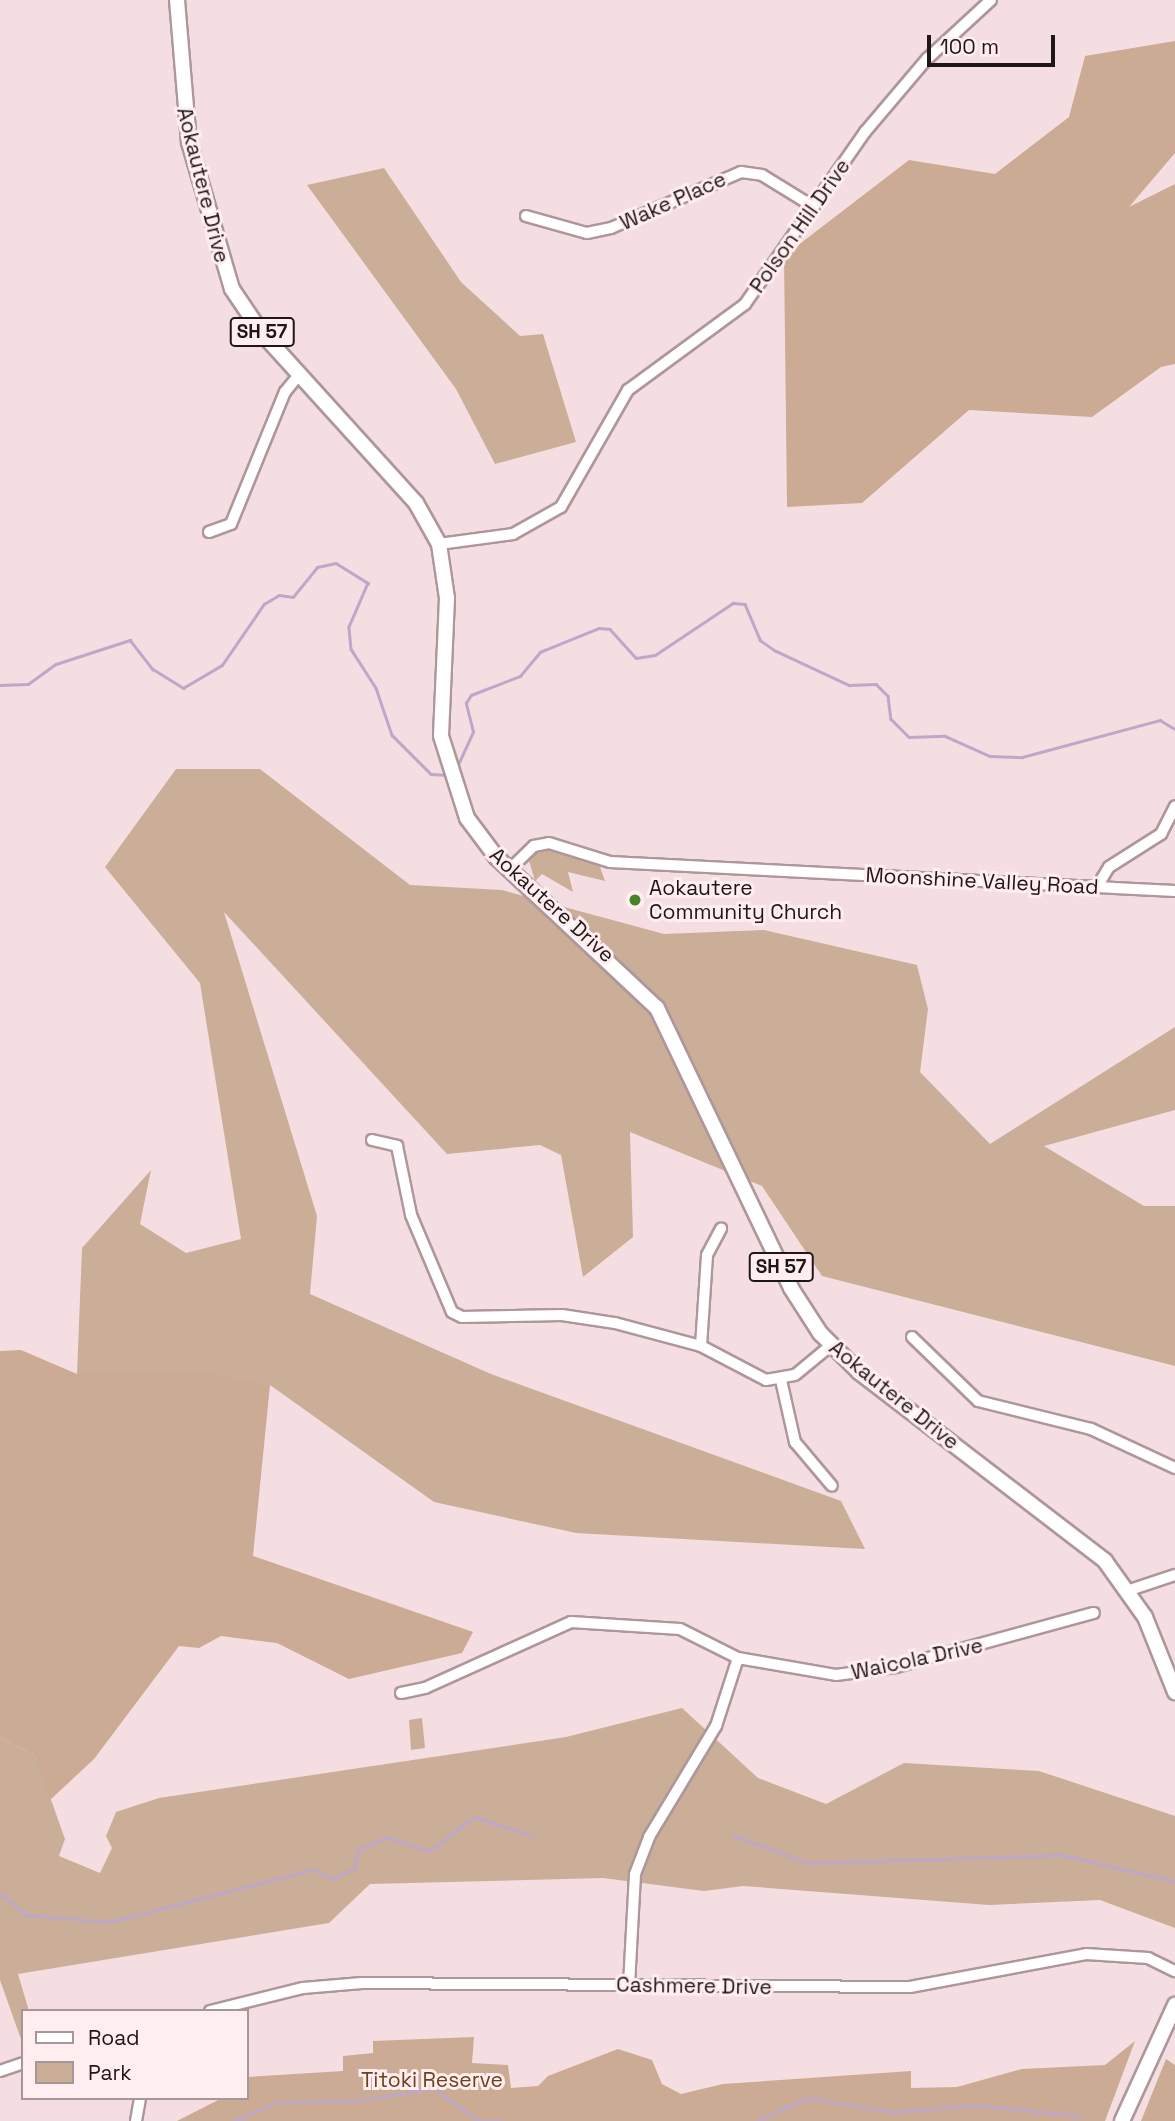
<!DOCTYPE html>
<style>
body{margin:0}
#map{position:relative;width:1175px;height:2121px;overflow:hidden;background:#f5dee1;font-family:"Space Grotesk",sans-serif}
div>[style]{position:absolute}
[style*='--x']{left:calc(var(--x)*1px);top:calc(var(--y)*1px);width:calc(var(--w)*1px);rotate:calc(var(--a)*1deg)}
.green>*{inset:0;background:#cbae98}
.forest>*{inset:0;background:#cbab93}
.stream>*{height:2.5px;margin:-1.25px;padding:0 1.25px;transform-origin:1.25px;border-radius:1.25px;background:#bda8c7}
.roads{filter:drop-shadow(2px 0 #ad979b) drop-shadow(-2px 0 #ad979b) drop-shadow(0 2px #ad979b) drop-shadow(0 -2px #ad979b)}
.minor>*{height:10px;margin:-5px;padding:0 5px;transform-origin:5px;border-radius:5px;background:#fff}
.highway>*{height:14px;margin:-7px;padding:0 7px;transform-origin:7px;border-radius:7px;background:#fff}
.dots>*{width:19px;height:19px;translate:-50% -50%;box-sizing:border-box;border:4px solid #ffedef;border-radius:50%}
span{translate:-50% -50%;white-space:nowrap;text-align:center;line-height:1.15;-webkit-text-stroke:6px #ffedef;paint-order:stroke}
.shield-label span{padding:2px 5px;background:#ffedef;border:2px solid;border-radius:5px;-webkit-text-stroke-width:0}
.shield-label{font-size:19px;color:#1e1617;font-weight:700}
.street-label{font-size:21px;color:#1e1617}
.poi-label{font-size:21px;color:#1e1617}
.left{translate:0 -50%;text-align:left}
.park-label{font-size:21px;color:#6c411a}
.legend{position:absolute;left:21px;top:2009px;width:228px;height:91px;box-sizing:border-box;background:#ffedef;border:2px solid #a59799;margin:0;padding:9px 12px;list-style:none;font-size:21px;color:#1e1617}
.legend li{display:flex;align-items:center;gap:14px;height:35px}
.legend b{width:35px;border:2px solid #a59799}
.scale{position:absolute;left:927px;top:35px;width:128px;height:32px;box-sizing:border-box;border:4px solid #1e1617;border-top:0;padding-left:9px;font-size:21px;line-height:24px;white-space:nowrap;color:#1e1617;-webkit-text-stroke:5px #ffedef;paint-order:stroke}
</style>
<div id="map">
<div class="green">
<i style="clip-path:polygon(384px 168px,461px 282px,520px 336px,543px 334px,576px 442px,495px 464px,456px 389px,307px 185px)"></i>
<i style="clip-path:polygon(176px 769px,260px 769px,410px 885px,502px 890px,664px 934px,764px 930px,917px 965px,928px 1009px,920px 1072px,990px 1144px,1175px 1027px,1175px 1110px,1044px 1146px,1144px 1206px,1175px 1206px,1175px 1366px,822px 1276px,762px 1186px,630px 1132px,633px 1237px,583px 1277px,561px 1155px,540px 1145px,447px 1154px,224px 912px,317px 1216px,310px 1294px,491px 1374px,841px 1501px,865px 1549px,576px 1533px,434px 1502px,270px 1385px,77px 1374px,82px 1248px,151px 1170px,140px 1224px,186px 1253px,241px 1239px,200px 983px,105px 867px)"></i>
<i style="clip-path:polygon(551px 848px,599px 864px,605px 881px,568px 872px,573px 892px,542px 874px,535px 881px,528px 857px)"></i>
<i style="clip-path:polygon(682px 1708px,758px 1778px,826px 1804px,904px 1763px,1039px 1771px,1175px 1816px,1175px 1928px,1100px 1900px,989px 1905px,743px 1886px,704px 1891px,603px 1878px,370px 1884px,329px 1923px,18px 1974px,29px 2011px,23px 2011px,23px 2045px,0 1980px,0 1737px,35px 1755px,65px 1839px,59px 1856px,100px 1873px,112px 1848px,106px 1836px,116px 1812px,159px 1798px,566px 1737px)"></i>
<i style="clip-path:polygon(422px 1718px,425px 1748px,411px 1750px,409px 1720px)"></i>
</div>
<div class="forest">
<i style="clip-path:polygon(1175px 41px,1175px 153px,1129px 207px,1175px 184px,1175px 364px,1161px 367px,1092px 417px,969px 410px,862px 503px,787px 507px,784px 256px,909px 160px,995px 174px,1069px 117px,1085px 56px)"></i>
<i style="clip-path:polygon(21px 1350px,77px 1374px,215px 1374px,270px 1385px,253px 1556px,473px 1632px,462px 1653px,349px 1679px,277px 1643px,221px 1636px,199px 1648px,179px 1646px,94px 1759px,49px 1801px,35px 1755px,0 1737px,0 1351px)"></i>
<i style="clip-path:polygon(474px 2037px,472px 2063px,508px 2065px,511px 2088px,538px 2086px,548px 2076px,618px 2049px,652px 2060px,662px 2084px,681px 2094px,723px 2084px,911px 2071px,911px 2088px,957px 2087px,1022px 2069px,1105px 2065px,1135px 2041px,1105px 2121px,177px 2121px,222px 2098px,247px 2098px,247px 2077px,343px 2071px,343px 2056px,373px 2053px,373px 2041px)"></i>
<i style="clip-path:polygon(1166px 2059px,1175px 2065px,1175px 2121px,1141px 2121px)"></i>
</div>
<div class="stream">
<i style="--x:0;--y:685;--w:28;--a:-2"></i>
<i style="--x:28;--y:684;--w:34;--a:-36"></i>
<i style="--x:56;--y:664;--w:78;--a:-18"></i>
<i style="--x:130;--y:640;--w:37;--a:52"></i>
<i style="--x:153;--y:669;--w:36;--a:32"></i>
<i style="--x:183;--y:688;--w:45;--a:-30.5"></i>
<i style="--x:222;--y:665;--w:74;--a:-55.5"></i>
<i style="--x:264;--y:604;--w:17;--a:-31"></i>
<i style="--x:279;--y:595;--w:14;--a:8"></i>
<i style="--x:293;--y:597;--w:38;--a:-51"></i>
<i style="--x:317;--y:567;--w:19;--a:-12"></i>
<i style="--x:336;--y:563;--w:38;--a:32"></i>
<i style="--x:368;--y:583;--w:48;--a:113.4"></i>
<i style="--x:349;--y:627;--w:22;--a:85"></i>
<i style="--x:351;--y:649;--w:46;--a:57.3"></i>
<i style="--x:376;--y:688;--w:50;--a:71.2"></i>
<i style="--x:392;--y:735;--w:55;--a:45"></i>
<i style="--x:431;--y:774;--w:17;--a:3"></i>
<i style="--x:456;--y:769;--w:41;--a:-65.3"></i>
<i style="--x:473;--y:732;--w:30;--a:-104"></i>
<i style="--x:466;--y:703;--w:9;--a:-58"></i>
<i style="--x:471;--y:695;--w:53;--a:-21.2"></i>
<i style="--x:520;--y:676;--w:31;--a:-50"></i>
<i style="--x:540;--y:652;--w:64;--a:-22.1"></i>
<i style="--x:599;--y:628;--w:11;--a:5"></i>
<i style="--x:610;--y:629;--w:39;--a:48"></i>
<i style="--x:636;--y:658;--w:19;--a:-9"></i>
<i style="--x:655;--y:655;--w:94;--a:-33.7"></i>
<i style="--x:733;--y:603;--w:12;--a:5"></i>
<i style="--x:745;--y:604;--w:39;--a:67"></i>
<i style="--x:760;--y:640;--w:19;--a:35"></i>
<i style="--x:776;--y:651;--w:81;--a:25"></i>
<i style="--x:849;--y:685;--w:27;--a:-2"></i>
<i style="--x:876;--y:684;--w:17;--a:45"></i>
<i style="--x:888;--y:696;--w:23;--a:83"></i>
<i style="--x:891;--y:719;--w:25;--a:45"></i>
<i style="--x:909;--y:737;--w:36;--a:-2"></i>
<i style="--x:945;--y:736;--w:49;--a:24"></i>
<i style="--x:990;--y:756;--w:32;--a:2"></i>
<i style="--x:1022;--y:757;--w:143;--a:-15"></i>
<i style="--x:1160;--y:720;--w:17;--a:31"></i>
<i style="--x:733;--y:1835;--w:80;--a:20.5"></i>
<i style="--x:808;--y:1863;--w:254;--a:-1.8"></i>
<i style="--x:1062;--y:1855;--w:116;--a:13"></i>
<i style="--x:0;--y:1893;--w:34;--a:40"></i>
<i style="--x:26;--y:1915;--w:84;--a:4.8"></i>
<i style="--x:110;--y:1922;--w:212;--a:-14.5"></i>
<i style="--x:315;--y:1869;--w:20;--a:30"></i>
<i style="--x:332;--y:1879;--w:25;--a:-26"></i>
<i style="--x:355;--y:1868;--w:18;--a:-81"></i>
<i style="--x:358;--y:1850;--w:32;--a:-24"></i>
<i style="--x:387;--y:1837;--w:44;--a:18.4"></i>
<i style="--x:429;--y:1851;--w:56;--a:-37.1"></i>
<i style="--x:474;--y:1817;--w:61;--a:18.1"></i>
<i style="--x:234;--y:2121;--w:47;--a:-23.8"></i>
<i style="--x:277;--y:2102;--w:81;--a:-0.7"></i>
<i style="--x:358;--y:2101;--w:76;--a:-9.8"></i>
<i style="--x:433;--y:2088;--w:57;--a:35.1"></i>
<i style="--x:480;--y:2121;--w:22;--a:0"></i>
<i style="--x:756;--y:2121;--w:57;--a:-23.9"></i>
<i style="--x:808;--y:2098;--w:87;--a:9.2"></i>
<i style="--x:894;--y:2112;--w:81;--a:-4.9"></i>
<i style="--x:975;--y:2105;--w:105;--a:6"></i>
</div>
<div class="roads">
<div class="minor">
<i style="--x:526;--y:216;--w:63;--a:15.6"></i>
<i style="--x:587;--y:233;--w:25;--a:-12"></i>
<i style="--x:611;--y:228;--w:142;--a:-23.3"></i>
<i style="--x:741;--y:172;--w:21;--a:8"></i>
<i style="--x:762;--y:175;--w:61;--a:31.6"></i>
<i style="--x:209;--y:532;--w:23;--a:-20"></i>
<i style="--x:231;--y:524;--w:143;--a:-67.8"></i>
<i style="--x:285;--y:392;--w:22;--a:-51"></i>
<i style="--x:439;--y:544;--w:75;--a:-7.7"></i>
<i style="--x:513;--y:534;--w:55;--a:-29.4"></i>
<i style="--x:561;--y:507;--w:135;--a:-60.2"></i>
<i style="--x:628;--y:390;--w:145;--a:-36.3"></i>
<i style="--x:745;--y:304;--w:210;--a:-55.1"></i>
<i style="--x:865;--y:132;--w:96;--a:-49.7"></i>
<i style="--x:927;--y:59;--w:87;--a:-42.7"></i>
<i style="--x:509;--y:870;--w:35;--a:-44"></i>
<i style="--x:534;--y:846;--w:15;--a:-11"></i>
<i style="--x:549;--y:843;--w:64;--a:17.3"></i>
<i style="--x:610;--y:862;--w:566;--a:2.94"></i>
<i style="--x:1097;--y:887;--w:23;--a:-59"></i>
<i style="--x:1109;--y:867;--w:62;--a:-32.4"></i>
<i style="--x:1161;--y:834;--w:31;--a:-63"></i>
<i style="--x:372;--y:1140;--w:26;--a:13"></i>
<i style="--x:397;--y:1146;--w:70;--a:78.5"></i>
<i style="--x:411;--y:1215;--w:105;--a:67.1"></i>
<i style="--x:452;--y:1312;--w:11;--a:27"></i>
<i style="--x:462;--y:1317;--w:100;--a:-1.1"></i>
<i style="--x:562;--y:1315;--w:54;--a:8.6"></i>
<i style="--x:615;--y:1323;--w:89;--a:15"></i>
<i style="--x:701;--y:1346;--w:73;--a:27.6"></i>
<i style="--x:766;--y:1380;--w:29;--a:-10"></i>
<i style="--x:795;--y:1375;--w:45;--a:-39.6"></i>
<i style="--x:912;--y:1337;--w:92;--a:44.1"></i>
<i style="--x:978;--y:1401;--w:116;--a:13.9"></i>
<i style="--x:1091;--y:1429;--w:93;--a:24.9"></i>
<i style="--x:701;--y:1346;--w:91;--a:-86.2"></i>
<i style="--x:707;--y:1255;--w:30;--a:-62"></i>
<i style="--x:781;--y:1380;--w:64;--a:77.3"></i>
<i style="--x:795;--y:1442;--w:57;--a:49.9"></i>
<i style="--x:1130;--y:1590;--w:47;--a:-18.4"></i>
<i style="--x:401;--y:1693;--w:25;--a:-12"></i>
<i style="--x:425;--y:1688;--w:160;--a:-24.3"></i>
<i style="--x:571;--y:1622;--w:109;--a:3.7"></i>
<i style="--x:680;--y:1629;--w:65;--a:26.6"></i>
<i style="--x:738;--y:1658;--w:99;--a:9.8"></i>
<i style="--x:836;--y:1675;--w:61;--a:-7.6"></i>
<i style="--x:896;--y:1667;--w:205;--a:-15.3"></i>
<i style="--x:629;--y:1985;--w:111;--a:-86.9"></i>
<i style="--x:635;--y:1874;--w:40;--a:-69"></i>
<i style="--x:649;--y:1837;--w:130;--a:-58.9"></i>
<i style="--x:716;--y:1726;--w:71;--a:-72.1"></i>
<i style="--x:210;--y:2011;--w:96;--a:-13.9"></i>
<i style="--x:303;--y:1988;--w:59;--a:-4.8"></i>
<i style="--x:362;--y:1983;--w:548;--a:0.42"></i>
<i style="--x:910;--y:1987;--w:179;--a:-10.6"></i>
<i style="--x:1086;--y:1954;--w:62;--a:3.7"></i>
<i style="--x:1148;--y:1958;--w:30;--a:26"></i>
<i style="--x:0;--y:2071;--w:24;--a:-19"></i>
<i style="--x:136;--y:2121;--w:23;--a:-80"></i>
</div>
<div class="highway">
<i style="--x:177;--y:0;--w:143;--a:85.2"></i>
<i style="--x:189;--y:142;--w:153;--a:73.7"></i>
<i style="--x:232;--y:289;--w:52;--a:56"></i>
<i style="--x:261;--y:332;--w:231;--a:47.8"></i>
<i style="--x:416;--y:503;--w:47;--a:60.7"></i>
<i style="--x:439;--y:544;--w:55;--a:81.6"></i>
<i style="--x:447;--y:598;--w:138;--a:92.5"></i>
<i style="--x:441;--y:736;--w:86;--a:72.4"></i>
<i style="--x:467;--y:818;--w:50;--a:53.1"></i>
<i style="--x:497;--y:858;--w:219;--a:43.2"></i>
<i style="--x:657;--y:1008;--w:310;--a:64.4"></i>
<i style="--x:791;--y:1288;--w:54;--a:57.2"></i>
<i style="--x:820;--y:1333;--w:55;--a:45"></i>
<i style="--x:859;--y:1372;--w:310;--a:37.5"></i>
<i style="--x:1105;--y:1561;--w:69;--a:54.5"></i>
<i style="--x:1145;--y:1617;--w:81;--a:68.2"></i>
<i style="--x:1122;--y:2121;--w:128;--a:-65.4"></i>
</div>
</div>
<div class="dots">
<i style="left:635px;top:900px;background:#448527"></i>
</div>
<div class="shield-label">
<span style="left:262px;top:332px">SH 57</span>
<span style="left:781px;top:1267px">SH 57</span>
</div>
<div class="street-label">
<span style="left:203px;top:185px;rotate:76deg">Aokautere Drive</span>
<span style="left:673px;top:201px;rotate:-24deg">Wake Place</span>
<span style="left:800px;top:226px;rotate:-55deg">Polson Hill Drive</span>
<span style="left:982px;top:881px;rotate:3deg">Moonshine Valley Road</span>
<span style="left:552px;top:905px;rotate:42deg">Aokautere Drive</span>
<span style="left:894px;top:1395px;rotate:39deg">Aokautere Drive</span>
<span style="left:917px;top:1659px;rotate:-12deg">Waicola Drive</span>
<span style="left:694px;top:1986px;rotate:1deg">Cashmere Drive</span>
</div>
<div class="poi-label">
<span class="left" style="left:649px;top:900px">Aokautere<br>Community Church</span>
</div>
<div class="park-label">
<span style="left:432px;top:2080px">Titoki Reserve</span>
</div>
<ul class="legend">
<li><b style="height:9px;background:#fff"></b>Road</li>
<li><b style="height:19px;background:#cbae98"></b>Park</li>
</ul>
<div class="scale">100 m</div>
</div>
